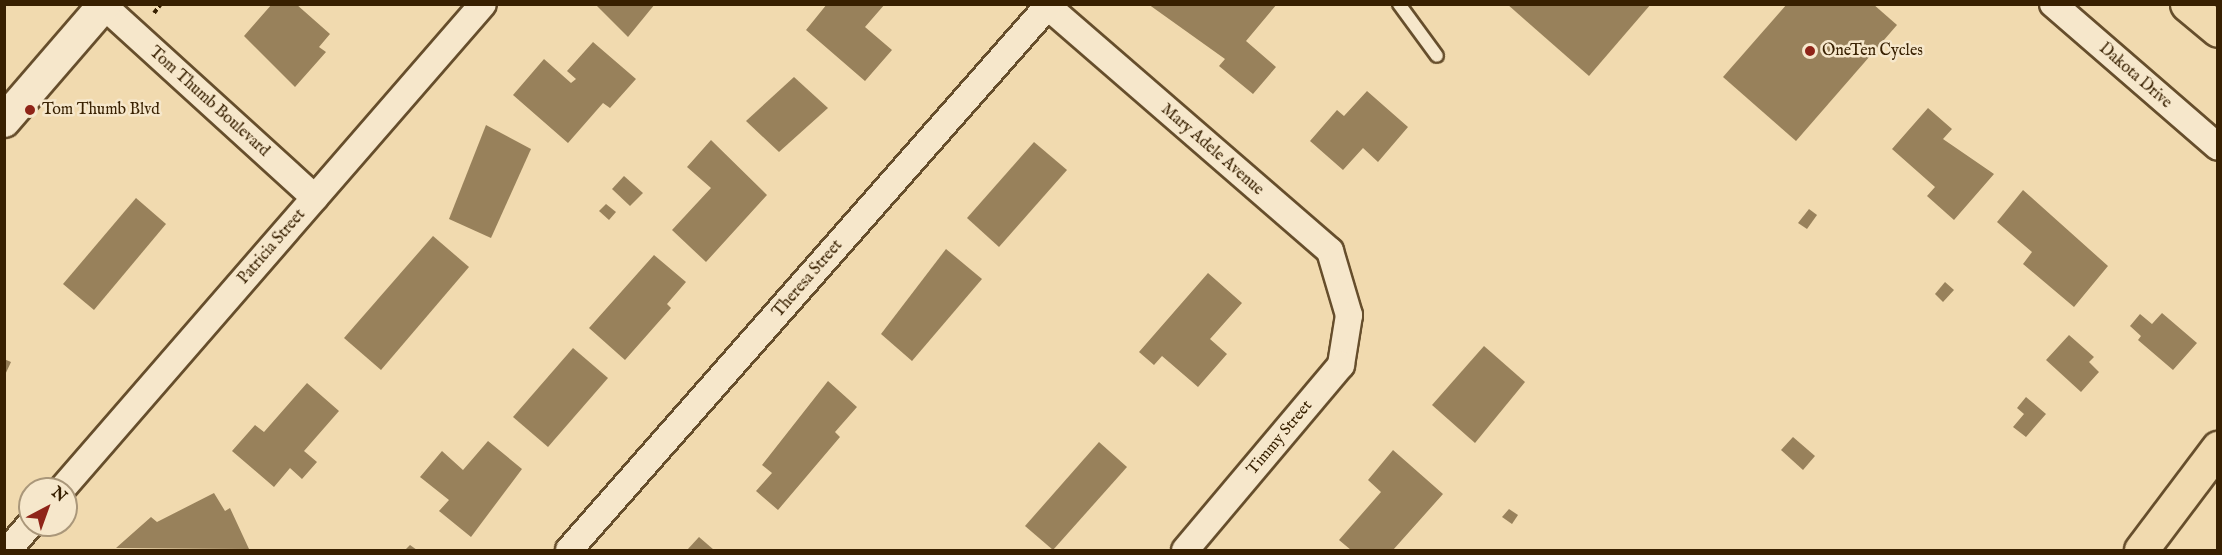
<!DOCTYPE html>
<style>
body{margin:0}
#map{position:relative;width:2222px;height:555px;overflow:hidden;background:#f1daaf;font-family:"IM FELL English",serif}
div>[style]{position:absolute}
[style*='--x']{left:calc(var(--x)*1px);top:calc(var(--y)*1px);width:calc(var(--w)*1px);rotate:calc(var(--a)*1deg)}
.building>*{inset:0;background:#98815b}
.path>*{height:4px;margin-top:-2px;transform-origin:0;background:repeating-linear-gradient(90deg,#382001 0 4.5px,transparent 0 7.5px)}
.roads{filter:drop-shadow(2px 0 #664e2c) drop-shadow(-2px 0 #664e2c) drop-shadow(0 2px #664e2c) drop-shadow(0 -2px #664e2c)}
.service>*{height:12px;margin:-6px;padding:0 6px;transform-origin:6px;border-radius:6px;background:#f6e7cb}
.minor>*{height:26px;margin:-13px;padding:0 13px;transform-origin:13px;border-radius:13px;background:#f6e7cb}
.tertiary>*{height:32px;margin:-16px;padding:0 16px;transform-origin:16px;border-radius:16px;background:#f6e7cb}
.trunk>*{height:33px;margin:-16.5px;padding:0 16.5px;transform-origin:16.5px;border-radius:16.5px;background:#f1daaf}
.motorway>*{height:33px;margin:-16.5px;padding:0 16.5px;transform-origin:16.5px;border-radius:16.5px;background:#f1daaf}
.dots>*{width:16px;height:16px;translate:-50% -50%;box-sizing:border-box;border:3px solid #f6e7cb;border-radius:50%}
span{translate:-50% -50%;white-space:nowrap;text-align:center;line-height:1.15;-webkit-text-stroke:5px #f6e7cb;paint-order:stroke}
.poi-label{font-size:16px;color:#382001}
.left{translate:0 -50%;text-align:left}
.street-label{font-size:16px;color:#382001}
.frame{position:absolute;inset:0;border:6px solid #382001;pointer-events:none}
.north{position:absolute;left:18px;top:477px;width:60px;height:60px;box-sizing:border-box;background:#f6e7cb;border:2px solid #aa977a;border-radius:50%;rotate:41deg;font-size:16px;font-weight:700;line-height:24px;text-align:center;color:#382001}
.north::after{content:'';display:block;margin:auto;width:21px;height:27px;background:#8f2418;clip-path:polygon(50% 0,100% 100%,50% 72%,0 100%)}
</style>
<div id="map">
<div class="building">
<i style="clip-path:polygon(272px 4px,296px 4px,330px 34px,319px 47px,326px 52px,295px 87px,244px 36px)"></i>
<i style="clip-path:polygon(595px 4px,655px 4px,628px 37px)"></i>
<i style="clip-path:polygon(827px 4px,885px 4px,865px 27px,892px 50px,865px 81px,806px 30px)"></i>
<i style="clip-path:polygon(1148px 4px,1277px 4px,1246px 41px,1276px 67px,1253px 94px,1219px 66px,1225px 59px)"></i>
<i style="clip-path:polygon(1507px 4px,1651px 4px,1589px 76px)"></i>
<i style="clip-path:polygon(1787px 4px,1873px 4px,1897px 25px,1796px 141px,1723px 77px)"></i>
<i style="clip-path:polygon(593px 42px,636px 79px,610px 108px,603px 103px,568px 143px,513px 95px,544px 59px,571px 83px,576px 79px,567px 71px)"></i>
<i style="clip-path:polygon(794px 77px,828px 108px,779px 152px,746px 121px)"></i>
<i style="clip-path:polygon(1367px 91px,1408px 127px,1378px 162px,1363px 148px,1343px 170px,1310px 141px,1337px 110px,1344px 116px)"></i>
<i style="clip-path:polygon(1928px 108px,1952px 129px,1943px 139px,1994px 174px,1954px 220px,1927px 196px,1935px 187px,1892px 149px)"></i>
<i style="clip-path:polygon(486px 125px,531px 149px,491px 238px,449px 219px)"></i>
<i style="clip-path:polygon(711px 140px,767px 195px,706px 262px,672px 230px,711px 188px,687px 167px)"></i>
<i style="clip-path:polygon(1034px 142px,1067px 170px,999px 247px,967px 218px)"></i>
<i style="clip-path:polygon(624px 176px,643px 193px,630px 206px,612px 189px)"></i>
<i style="clip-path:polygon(2023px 190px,2108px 266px,2074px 307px,2023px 264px,2032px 252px,1997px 222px)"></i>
<i style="clip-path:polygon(136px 198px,166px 224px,94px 310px,63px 284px)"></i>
<i style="clip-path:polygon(606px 204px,616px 212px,609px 220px,599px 211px)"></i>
<i style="clip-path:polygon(1809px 209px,1817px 215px,1807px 229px,1798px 223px)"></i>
<i style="clip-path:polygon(433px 236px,469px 267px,381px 370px,344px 338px)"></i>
<i style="clip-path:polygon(946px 249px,982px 279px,912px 361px,881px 334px)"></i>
<i style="clip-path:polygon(654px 255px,686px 282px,667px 304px,671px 308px,625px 360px,589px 328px)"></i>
<i style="clip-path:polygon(1208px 273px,1242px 303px,1210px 339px,1227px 354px,1198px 387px,1162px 356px,1154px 365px,1139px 352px)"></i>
<i style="clip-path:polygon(1945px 282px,1954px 290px,1943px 302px,1935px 294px)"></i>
<i style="clip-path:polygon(2162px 313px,2197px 343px,2173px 370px,2138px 340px,2141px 336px,2130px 326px,2140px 314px,2152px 324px)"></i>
<i style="clip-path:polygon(2069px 335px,2094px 357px,2089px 362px,2099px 372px,2081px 392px,2046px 360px)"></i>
<i style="clip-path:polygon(1484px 346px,1525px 382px,1475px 443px,1432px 405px)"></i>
<i style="clip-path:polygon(573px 348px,608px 378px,548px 447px,513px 417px)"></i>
<i style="clip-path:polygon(4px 359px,11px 362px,4px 377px)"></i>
<i style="clip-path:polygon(828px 381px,857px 407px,835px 432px,840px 437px,778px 510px,756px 491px,772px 473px,762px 465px)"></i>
<i style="clip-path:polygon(307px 383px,339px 411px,304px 451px,317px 462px,302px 479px,290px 468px,274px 487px,232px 451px,255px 425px,264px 432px)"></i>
<i style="clip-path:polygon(2026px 397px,2046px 414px,2026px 437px,2013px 427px,2024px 414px,2017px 408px)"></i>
<i style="clip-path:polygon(1793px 437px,1815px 456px,1803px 470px,1781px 450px)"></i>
<i style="clip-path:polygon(488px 441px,522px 469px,471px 537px,439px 511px,449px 500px,420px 477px,442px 451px,463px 470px)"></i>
<i style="clip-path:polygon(1099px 442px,1127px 467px,1053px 550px,1025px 526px)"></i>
<i style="clip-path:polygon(1393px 450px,1443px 494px,1393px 550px,1351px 550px,1339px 540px,1381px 492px,1368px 480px)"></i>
<i style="clip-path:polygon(214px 493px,225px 511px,230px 508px,249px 549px,116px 548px,151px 517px,157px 522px)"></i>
<i style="clip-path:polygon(1509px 509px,1518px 515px,1512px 524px,1502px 517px)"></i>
<i style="clip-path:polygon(699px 537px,714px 550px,687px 550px)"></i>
<i style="clip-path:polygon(410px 545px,417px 550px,405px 550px)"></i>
</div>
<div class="path">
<i style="--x:154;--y:13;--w:11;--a:-52"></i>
</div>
<div class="roads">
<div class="service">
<i style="--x:1399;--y:4;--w:64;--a:53.8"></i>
</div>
<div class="minor">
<i style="--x:1045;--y:4;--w:377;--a:40.9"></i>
<i style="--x:1330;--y:251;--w:67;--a:73.5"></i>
<i style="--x:1349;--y:315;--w:51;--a:99.1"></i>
<i style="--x:1341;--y:365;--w:242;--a:130.1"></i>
<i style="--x:2053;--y:4;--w:218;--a:40.9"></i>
<i style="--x:104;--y:6;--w:285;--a:42.3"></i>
<i style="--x:62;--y:489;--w:642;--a:-49.04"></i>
<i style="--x:8;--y:550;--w:33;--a:-49"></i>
<i style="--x:569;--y:550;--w:723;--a:-48.64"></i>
</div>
<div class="tertiary">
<i style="--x:4;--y:121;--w:155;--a:-49.2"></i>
</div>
<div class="trunk">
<i style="--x:2187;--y:4;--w:40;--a:40"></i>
</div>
<div class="motorway">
<i style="--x:2141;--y:550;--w:128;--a:-53"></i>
</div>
</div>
<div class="dots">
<i style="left:1810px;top:51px;background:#8f2418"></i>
<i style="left:30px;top:110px;background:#8f2418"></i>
</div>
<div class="poi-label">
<span class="left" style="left:1822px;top:51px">OneTen Cycles</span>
<span class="left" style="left:42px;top:110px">Tom Thumb Blvd</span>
</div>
<div class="street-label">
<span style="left:2135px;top:76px;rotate:41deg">Dakota Drive</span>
<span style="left:209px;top:102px;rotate:42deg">Tom Thumb Boulevard</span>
<span style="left:1212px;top:150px;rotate:41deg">Mary Adele Avenue</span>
<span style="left:272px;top:247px;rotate:-49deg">Patricia Street</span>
<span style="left:808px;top:279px;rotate:-49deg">Theresa Street</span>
<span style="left:1280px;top:438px;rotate:-50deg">Timmy Street</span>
</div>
<div class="frame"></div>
<div class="north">N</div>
</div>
